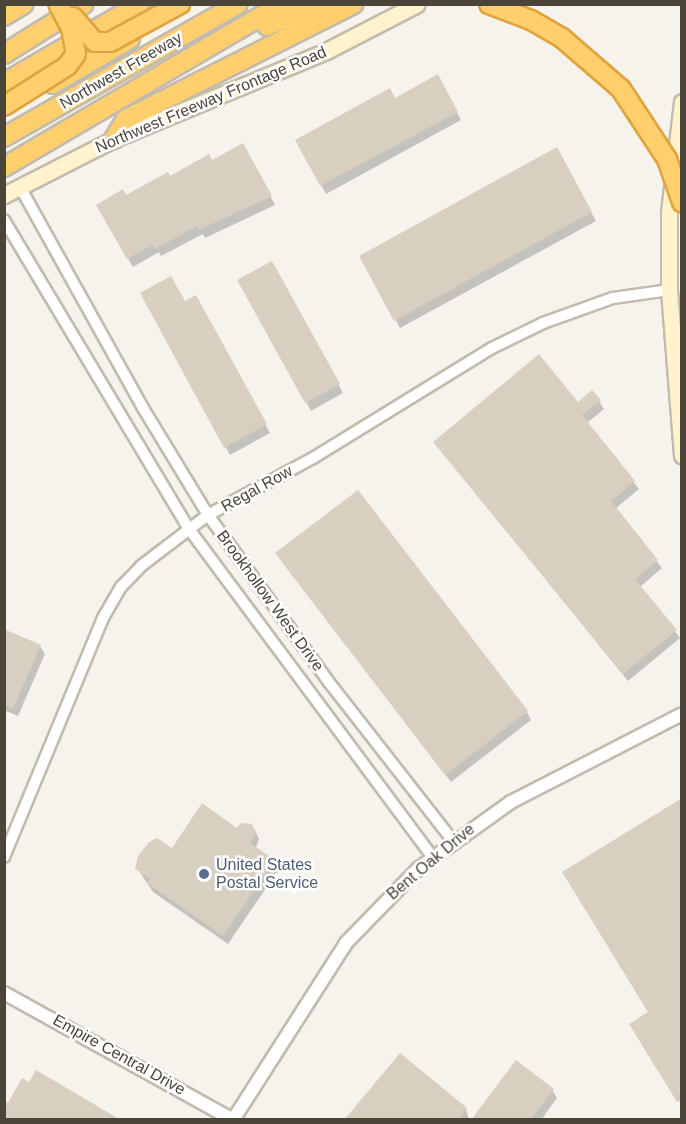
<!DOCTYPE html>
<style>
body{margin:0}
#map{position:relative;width:686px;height:1124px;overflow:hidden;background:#f6f3ec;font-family:Arial,sans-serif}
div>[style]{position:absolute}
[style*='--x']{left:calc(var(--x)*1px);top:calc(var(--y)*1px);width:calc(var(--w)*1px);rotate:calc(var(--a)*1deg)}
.shadow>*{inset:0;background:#0003}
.building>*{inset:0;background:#d8cfc1}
.roads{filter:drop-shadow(2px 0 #c2bbae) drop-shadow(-2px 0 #c2bbae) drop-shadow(0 2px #c2bbae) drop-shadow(0 -2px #c2bbae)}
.minor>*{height:10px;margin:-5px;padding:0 5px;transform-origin:5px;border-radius:5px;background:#fff}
.tertiary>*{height:12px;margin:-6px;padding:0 6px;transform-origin:6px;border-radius:6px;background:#fff}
.secondary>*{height:15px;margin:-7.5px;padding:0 7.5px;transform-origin:7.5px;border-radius:7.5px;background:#fff3cd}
.motorway>*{height:18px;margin:-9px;padding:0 9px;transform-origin:9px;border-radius:9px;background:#ffcf6e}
.bridges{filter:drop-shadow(2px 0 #e0a43c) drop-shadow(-2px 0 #e0a43c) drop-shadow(0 2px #e0a43c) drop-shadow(0 -2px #e0a43c)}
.motorway-bridge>*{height:18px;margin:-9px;padding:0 9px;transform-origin:9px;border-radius:9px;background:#ffcf6e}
.dots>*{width:16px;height:16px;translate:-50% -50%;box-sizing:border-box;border:3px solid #fff;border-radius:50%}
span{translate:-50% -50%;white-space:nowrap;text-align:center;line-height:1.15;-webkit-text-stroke:5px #fff;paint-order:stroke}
.street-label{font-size:16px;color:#4b4439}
.service-label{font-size:16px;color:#4e5e75}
.left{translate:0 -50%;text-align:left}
.frame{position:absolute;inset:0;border:6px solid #4b4439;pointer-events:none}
</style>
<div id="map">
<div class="shadow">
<i style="clip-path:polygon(437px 76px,461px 120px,326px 194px,297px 140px,395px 100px)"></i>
<i style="clip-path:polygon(243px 145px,275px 205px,205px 238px,203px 234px,161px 256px,159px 252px,133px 267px,98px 206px,212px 161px)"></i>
<i style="clip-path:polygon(556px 149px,596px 221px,400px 328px,361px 256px)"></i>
<i style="clip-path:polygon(272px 263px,343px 393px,311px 411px,239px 280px)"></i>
<i style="clip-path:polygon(142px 294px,185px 303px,195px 297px,270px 433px,230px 455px)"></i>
<i style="clip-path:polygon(599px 401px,604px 409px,587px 423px,639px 489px,615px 509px,662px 568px,640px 587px,680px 638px,628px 681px,435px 443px)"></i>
<i style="clip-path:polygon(282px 562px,527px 712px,531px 720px,451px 782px)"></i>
<i style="clip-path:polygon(4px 631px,40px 646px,45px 654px,18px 716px,4px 710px)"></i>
<i style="clip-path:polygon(237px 829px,255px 830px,259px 839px,256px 848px,279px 869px,228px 944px,153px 892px,137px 868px,172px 850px)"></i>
<i style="clip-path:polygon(552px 1090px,557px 1098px,541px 1120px,473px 1120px)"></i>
<i style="clip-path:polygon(466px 1109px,469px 1120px,346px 1120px)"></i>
</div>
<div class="building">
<i style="clip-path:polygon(438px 74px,458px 112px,320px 186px,295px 140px,390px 88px,395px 98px)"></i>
<i style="clip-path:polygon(243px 143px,272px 196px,199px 230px,197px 226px,155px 249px,153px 245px,127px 259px,96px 205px,123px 189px,126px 195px,168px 172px,170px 176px,209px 154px,212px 160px)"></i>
<i style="clip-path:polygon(557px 147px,592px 212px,394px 321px,359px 256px)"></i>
<i style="clip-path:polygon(272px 261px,340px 384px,305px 403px,237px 280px)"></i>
<i style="clip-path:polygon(171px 276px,185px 301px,196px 295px,267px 424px,224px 448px,140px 293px)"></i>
<i style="clip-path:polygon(539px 354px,578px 402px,592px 390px,601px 400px,582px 415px,635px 481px,611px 501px,658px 560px,635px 579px,677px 630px,623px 674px,433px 442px)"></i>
<i style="clip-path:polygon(358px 490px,528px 711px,445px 775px,275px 553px)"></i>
<i style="clip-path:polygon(4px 629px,41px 645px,13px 709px,4px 705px)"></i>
<i style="clip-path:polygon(682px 798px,682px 1100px,677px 1102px,629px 1024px,648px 1012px,562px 872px)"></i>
<i style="clip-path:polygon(202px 803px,237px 828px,241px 823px,252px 824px,256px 834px,250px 843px,275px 860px,223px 936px,147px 883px,150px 879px,135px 869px,138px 856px,149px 842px,157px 838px,172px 848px)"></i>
<i style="clip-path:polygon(400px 1053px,467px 1108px,458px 1120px,344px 1120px)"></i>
<i style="clip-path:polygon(516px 1060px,554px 1089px,530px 1120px,471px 1120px)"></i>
<i style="clip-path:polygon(36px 1070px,121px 1120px,4px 1120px,4px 1101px,8px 1103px,22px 1078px,29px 1082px)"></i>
</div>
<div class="roads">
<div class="minor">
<i style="--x:20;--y:187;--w:253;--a:60.9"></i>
<i style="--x:143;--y:408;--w:125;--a:58.7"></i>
<i style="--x:208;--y:515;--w:205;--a:54.1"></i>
<i style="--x:328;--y:681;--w:204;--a:52"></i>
<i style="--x:4;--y:220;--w:360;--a:59.1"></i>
<i style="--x:189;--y:529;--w:410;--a:53.4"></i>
<i style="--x:4;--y:857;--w:259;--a:-67.5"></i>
<i style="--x:103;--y:618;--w:36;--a:-60"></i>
<i style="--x:121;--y:587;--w:29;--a:-46"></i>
<i style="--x:141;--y:566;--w:84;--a:-37.3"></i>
<i style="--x:208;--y:515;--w:119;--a:-28.5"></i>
<i style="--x:313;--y:458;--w:210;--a:-31.6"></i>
<i style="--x:492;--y:348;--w:57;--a:-26.1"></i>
<i style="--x:543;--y:323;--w:74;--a:-19.7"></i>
<i style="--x:613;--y:298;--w:57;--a:-8.1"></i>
</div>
<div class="tertiary">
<i style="--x:4;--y:993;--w:262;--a:29"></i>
<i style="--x:233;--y:1120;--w:210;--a:-57.4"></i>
<i style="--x:346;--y:943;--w:105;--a:-45.8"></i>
<i style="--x:419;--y:868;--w:113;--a:-35.7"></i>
<i style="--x:511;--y:802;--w:192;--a:-27.2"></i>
</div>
<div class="secondary">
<i style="--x:682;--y:102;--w:112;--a:96.7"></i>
<i style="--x:669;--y:213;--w:77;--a:90"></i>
<i style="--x:669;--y:290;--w:166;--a:85.5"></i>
<i style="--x:4;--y:195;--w:123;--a:-27"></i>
<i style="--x:114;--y:139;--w:230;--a:-22.5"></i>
<i style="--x:326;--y:51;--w:102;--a:-27.3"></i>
</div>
<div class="motorway">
<i style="--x:4;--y:16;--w:23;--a:-31"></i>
<i style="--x:267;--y:26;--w:57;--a:-22.5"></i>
<i style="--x:4;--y:54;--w:94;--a:-32"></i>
<i style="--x:4;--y:83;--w:157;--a:-30.2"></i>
<i style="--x:53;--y:84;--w:89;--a:-30.3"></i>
<i style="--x:4;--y:137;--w:269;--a:-29.6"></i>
<i style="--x:114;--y:139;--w:23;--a:-59"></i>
<i style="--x:126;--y:119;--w:255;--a:-26.8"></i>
<i style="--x:4;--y:167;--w:322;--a:-30.4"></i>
</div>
</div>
<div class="bridges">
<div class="motorway-bridge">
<i style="--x:489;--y:4;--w:45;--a:20.9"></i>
<i style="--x:531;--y:20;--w:36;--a:30"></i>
<i style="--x:562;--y:38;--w:78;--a:40.8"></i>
<i style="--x:621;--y:89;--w:84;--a:56.7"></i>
<i style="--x:667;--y:159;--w:46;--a:70.8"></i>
<i style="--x:73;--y:17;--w:33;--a:49"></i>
<i style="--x:95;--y:42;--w:15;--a:0"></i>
<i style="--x:110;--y:42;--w:80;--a:-28.5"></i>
<i style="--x:4;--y:106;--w:75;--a:-32.4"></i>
<i style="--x:67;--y:66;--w:15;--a:-53"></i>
<i style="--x:76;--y:54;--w:26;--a:-101"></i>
<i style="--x:71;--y:28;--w:27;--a:-118"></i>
</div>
</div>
<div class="dots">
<i style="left:204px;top:874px;background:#5c6f8a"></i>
</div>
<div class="street-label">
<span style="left:121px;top:71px;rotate:-30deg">Northwest Freeway</span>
<span style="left:211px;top:100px;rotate:-23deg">Northwest Freeway Frontage Road</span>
<span style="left:257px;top:489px;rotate:-29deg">Regal Row</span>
<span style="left:270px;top:601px;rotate:54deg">Brookhollow West Drive</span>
<span style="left:431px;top:862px;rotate:-40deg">Bent Oak Drive</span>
<span style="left:119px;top:1055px;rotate:29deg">Empire Central Drive</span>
</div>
<div class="service-label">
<span class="left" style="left:216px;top:874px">United States<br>Postal Service</span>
</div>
<div class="frame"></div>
</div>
